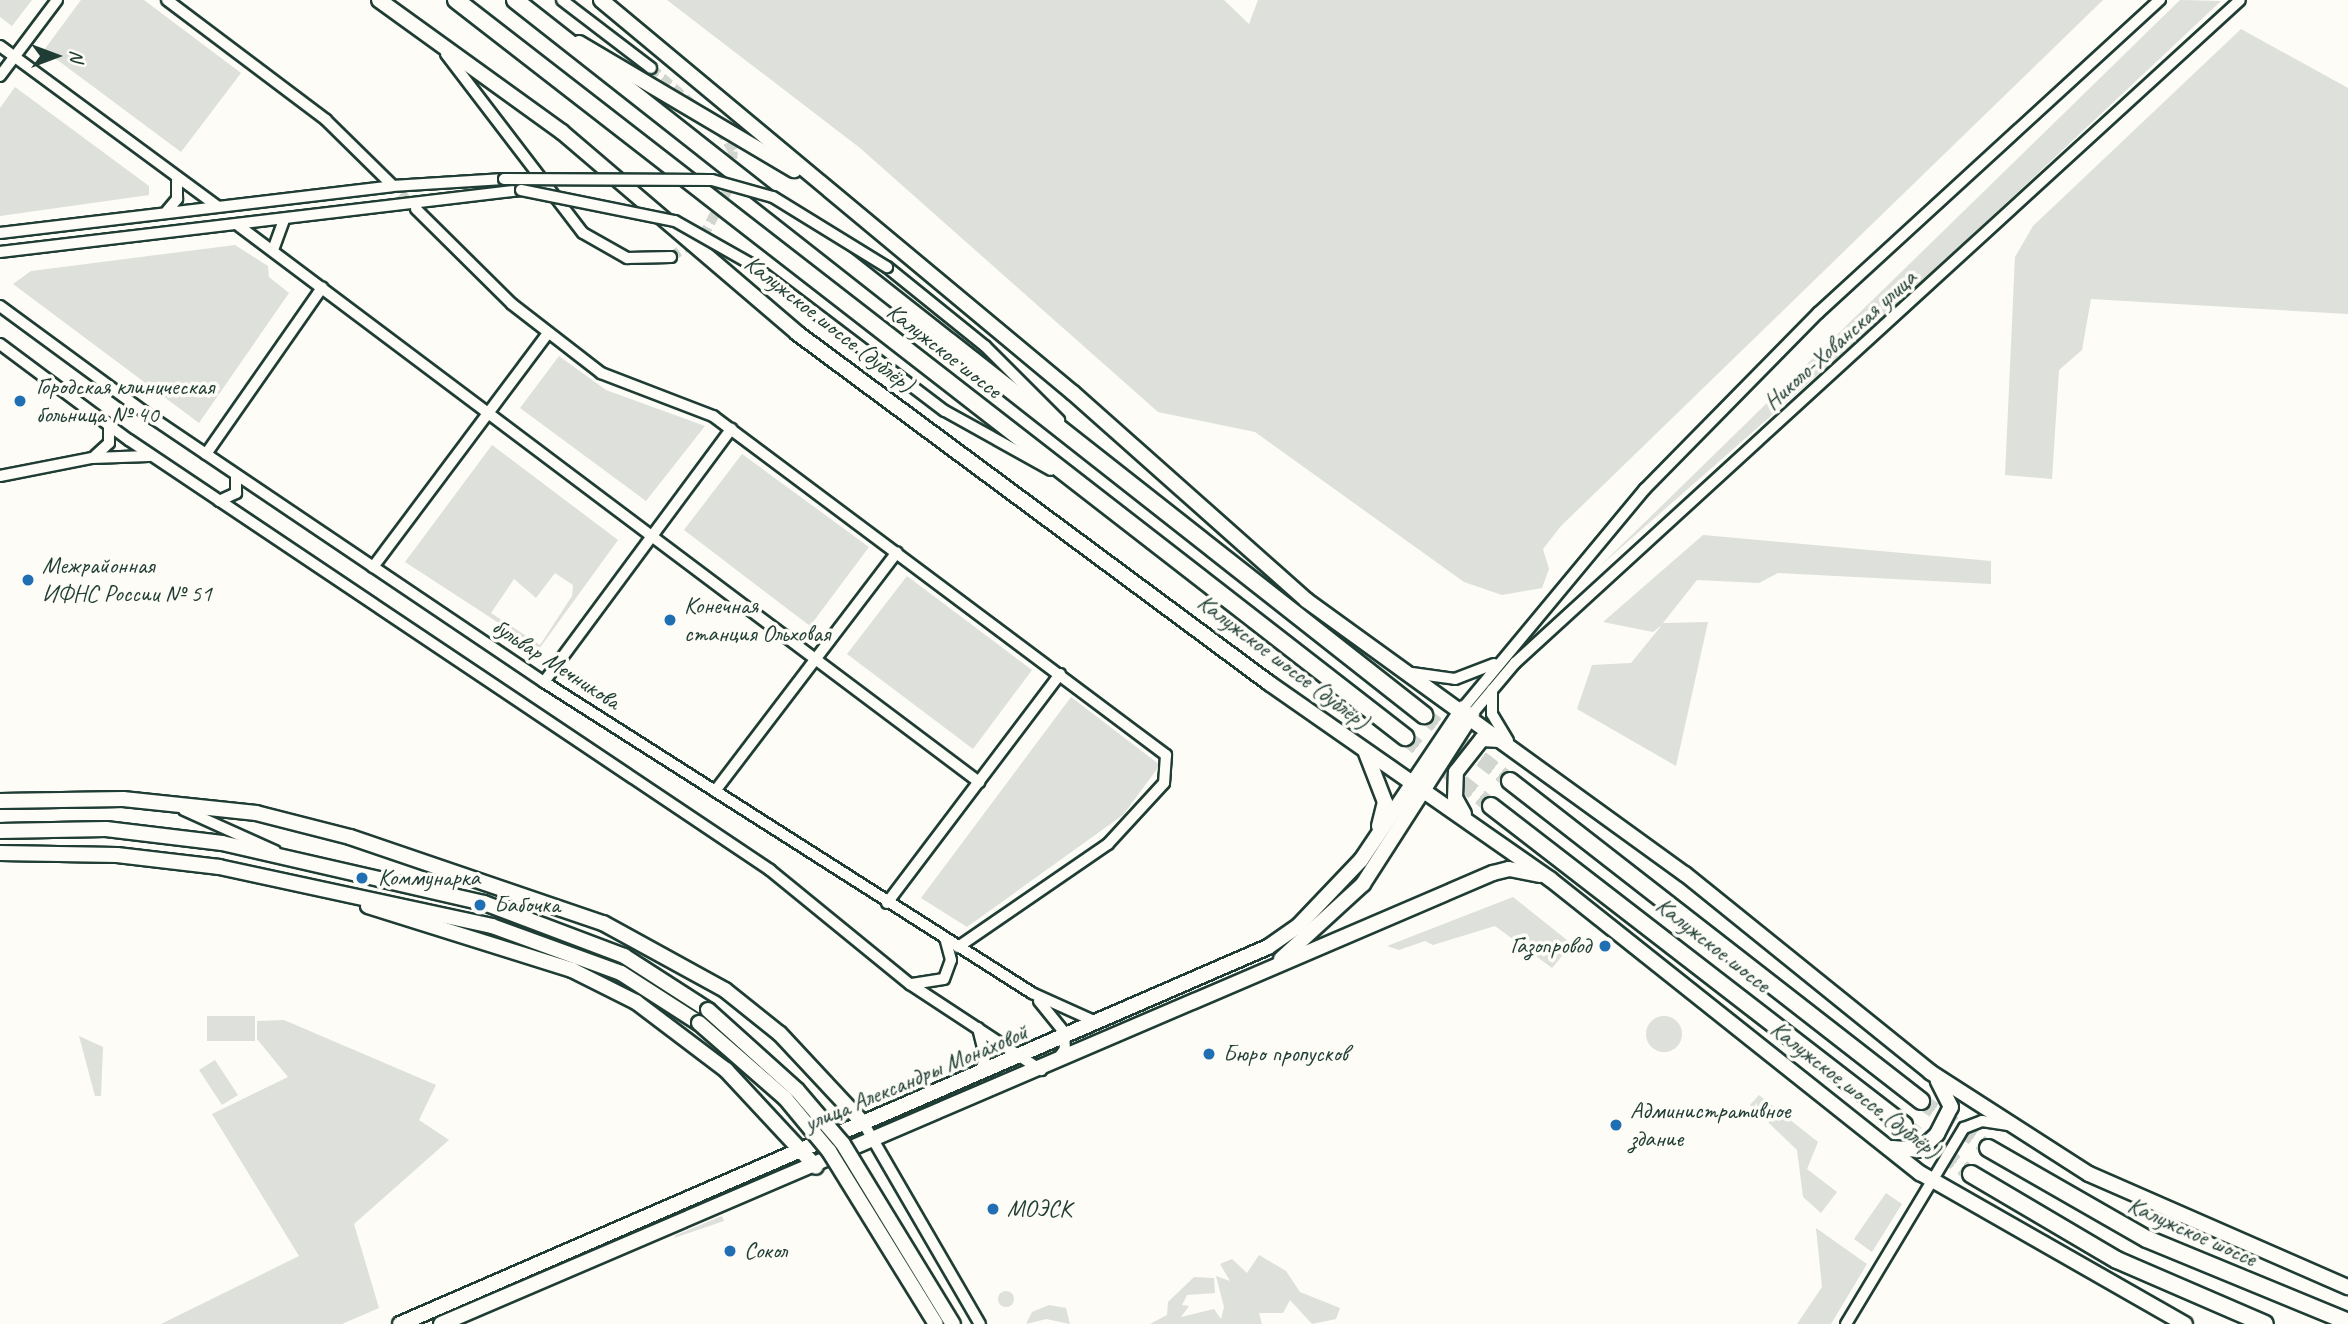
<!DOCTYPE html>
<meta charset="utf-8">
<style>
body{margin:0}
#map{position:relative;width:2348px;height:1324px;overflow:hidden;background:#fdfcf7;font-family:Caveat,sans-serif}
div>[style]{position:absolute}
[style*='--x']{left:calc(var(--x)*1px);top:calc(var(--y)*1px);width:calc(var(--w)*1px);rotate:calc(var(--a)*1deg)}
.green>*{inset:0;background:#dde0db}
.round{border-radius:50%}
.minor-tunnel>*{height:10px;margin-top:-5px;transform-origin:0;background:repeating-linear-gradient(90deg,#d1d6d0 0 10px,transparent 0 15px)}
.highway-tunnel>*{height:16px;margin-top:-8px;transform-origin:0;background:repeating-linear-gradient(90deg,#d1d6d0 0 16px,transparent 0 24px)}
.roads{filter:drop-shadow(2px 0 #1f3d34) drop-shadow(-2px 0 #1f3d34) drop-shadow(0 2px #1f3d34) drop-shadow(0 -2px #1f3d34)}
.minor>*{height:10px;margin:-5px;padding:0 5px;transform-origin:5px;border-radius:5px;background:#fdfcf7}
.major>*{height:14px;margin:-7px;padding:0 7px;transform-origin:7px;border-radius:7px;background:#fdfcf7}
.highway>*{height:16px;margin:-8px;padding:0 8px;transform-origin:8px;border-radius:8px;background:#fdfcf7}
.bridges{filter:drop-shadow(2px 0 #1f3d34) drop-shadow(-2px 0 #1f3d34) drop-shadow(0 2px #1f3d34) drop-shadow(0 -2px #1f3d34)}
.minor-bridge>*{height:10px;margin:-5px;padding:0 5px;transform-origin:5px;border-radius:5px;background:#fdfcf7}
.major-bridge>*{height:14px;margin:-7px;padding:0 7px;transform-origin:7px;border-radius:7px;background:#fdfcf7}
.dots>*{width:19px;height:19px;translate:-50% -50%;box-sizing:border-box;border:4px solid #fdfcf7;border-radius:50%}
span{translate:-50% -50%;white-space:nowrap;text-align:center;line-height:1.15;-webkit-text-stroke:7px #fdfcf7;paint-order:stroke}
.street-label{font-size:24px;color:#1f3d34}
.poi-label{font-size:24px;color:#1f3d34}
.left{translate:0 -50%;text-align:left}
.right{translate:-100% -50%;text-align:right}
.north{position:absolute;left:21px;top:21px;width:70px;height:70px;-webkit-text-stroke:5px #fdfcf7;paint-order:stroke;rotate:90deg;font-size:19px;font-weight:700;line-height:28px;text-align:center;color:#1f3d34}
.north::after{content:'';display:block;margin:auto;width:24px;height:32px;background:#1f3d34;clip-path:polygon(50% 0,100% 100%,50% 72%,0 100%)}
</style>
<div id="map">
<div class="green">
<i style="clip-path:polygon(0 0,32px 0,12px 26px,0 17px)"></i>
<i style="clip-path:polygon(81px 0,144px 0,241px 73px,181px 152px,44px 50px)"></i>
<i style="clip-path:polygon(667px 0,1224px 0,1249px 24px,1258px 0,2103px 0,1561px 526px,1543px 549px,1549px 569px,1542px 588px,1502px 595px,1464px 582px,1255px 432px,1158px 412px,860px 148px)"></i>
<i style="clip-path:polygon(2180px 0,2221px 1px,1903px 300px,1600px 566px)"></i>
<i style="clip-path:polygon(2241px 29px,2348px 88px,2348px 314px,2091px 299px,2082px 350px,2059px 370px,2052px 479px,2005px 475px,2015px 257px,2033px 226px)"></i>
<i style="clip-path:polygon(15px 87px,149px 186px,149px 195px,0 216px,0 108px)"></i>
<i style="clip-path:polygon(235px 245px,268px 266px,269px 277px,289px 293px,199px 423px,13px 284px,31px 271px)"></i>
<i style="clip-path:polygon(559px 356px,606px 390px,705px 426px,646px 501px,520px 408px)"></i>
<i style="clip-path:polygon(evenodd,492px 445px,618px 540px,539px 649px,405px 562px,492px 445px,555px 573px,573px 585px,572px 596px,540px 645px,491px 613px,514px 579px,536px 598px,555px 573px)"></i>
<i style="clip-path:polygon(742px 454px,869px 547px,810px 626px,684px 530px)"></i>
<i style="clip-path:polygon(1703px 535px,1991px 561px,1991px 584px,1778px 573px,1759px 583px,1697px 580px,1663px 623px,1708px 622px,1676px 766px,1577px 709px,1592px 665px,1631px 663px,1662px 625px,1653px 632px,1603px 622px)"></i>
<i style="clip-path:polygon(907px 576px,1032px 670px,973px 749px,847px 654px)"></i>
<i style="clip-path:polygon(1071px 697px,1160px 765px,1123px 815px,967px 927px,921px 898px)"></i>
<i style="clip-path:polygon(1513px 897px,1572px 944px,1552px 968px,1495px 926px,1433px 945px,1425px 941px,1399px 950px,1387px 946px)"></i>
<i style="clip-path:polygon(207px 1016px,255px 1016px,255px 1041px,207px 1041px)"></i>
<i class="round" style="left:1646px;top:1016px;width:36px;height:36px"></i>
<i style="clip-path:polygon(284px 1020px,436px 1085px,419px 1120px,449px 1140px,354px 1224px,379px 1308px,342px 1324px,161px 1324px,299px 1256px,212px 1114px,288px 1077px,257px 1039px,257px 1021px)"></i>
<i style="clip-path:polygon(79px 1036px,103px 1047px,101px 1096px,95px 1096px)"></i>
<i style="clip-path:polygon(215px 1060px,238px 1095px,222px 1105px,199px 1070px)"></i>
<i style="clip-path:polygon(1759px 1095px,1818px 1142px,1807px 1169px,1837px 1192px,1821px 1213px,1803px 1197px,1797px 1150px,1750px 1105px)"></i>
<i style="clip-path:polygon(1886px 1193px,1902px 1204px,1872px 1252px,1854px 1239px)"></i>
<i style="clip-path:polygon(722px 1216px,724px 1221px,674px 1238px,676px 1235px)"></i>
<i style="clip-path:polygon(1816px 1228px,1867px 1264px,1831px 1324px,1797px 1324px,1822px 1287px)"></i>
<i style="clip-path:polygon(1259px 1255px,1286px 1271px,1300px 1292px,1340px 1308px,1336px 1319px,1312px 1324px,1290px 1300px,1283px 1313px,1259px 1313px,1262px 1324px,1150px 1324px,1167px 1315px,1168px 1302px,1194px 1277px,1214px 1278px,1215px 1293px,1187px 1295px,1182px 1305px,1189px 1306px,1181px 1317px,1214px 1309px,1221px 1319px,1224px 1307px,1216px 1276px,1230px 1281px,1220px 1264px,1232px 1259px,1247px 1273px)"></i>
<i class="round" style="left:998px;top:1291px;width:16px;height:16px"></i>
<i style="clip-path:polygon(1049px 1305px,1066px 1308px,1070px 1324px,1046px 1319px,1026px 1324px,1032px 1312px)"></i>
</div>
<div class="minor-tunnel">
<i style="--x:651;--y:68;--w:57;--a:41.5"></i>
<i style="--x:390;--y:183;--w:34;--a:45"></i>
<i style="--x:671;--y:257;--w:38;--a:-33"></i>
<i style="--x:703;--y:236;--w:55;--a:-61.6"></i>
<i style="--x:729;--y:188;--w:37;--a:-84"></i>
<i style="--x:733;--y:151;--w:27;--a:-121"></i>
</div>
<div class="highway-tunnel">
<i style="--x:1424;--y:715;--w:108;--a:37.5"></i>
<i style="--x:1405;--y:737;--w:110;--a:38.7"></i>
<i style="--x:1921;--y:1101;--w:82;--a:35"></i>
<i style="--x:1904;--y:1125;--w:83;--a:36.2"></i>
</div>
<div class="roads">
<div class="minor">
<i style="--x:167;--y:0;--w:199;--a:37"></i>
<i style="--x:326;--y:120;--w:90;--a:44.5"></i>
<i style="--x:562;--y:0;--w:112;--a:37.4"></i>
<i style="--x:0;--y:46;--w:270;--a:36.4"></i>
<i style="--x:446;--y:54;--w:225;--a:52.6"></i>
<i style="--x:583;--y:233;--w:51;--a:29.6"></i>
<i style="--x:627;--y:258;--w:44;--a:-1.3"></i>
<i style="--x:0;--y:76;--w:95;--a:-53.1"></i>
<i style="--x:416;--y:209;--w:135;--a:44.7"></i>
<i style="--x:512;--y:304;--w:113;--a:37.8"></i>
<i style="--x:601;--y:373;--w:120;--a:21"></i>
<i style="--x:713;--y:416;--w:566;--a:36.81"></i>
<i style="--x:1166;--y:755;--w:28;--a:94"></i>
<i style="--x:1164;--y:783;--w:83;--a:132.6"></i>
<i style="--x:1108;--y:844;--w:182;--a:145.5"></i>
<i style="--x:167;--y:211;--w:16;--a:-50"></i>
<i style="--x:177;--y:199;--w:19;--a:-90"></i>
<i style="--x:239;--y:226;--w:926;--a:36.92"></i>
<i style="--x:0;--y:233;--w:395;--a:-6.8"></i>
<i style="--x:392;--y:186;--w:112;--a:-3.6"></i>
<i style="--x:273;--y:250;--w:32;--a:-70"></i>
<i style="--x:0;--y:252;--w:525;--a:-6.79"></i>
<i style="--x:751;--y:264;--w:243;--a:37.2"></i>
<i style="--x:945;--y:411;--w:121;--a:29.1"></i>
<i style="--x:887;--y:267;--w:126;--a:38.9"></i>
<i style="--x:985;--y:346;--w:105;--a:45"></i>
<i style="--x:0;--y:306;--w:191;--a:36.3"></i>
<i style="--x:154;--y:419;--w:470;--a:34"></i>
<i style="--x:544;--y:682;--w:579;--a:32.51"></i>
<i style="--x:1032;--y:993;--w:68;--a:24.3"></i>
<i style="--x:0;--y:344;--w:161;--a:36.7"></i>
<i style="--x:129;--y:440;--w:772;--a:33.85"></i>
<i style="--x:770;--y:870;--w:181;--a:39.2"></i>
<i style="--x:910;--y:984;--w:157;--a:33.3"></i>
<i style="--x:206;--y:454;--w:203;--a:-55.1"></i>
<i style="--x:95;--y:456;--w:19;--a:-43"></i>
<i style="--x:109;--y:443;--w:17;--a:-90"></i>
<i style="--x:0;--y:476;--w:94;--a:-11.1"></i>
<i style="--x:92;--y:458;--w:57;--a:-2"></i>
<i style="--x:219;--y:501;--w:19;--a:-25"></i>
<i style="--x:236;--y:493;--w:18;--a:-90"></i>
<i style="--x:373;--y:567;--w:292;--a:-53.2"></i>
<i style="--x:1412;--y:673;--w:43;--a:7.9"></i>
<i style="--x:1455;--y:679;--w:42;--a:-21"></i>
<i style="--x:544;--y:682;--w:315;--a:-53.5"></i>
<i style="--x:1492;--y:690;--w:24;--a:90"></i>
<i style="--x:1492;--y:714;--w:31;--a:59"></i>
<i style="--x:1463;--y:708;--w:285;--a:-50.3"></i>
<i style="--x:1645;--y:489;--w:247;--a:-45.5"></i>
<i style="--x:1818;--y:313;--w:464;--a:-42.5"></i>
<i style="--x:1472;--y:714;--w:67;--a:-49.9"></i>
<i style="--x:1515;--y:663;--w:982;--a:-42.44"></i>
<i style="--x:715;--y:791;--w:300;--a:-52.7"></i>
<i style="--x:184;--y:810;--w:100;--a:24.3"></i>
<i style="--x:887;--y:903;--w:287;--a:-52.9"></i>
<i style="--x:912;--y:984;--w:32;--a:-9"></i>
<i style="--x:944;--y:979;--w:20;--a:-70"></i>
<i style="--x:951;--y:960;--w:23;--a:-105"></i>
<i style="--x:1039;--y:1001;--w:40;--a:51"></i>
<i style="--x:1064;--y:1032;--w:17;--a:87"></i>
<i style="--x:1065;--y:1049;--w:14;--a:126"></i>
<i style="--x:978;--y:1028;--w:29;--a:76"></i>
<i style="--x:985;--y:1056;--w:18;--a:103"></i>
<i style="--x:864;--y:1124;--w:231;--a:59.9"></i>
<i style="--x:1846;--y:1324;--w:229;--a:-59"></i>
<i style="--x:1964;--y:1128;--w:19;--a:-21"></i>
<i style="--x:1982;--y:1121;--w:25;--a:9"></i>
</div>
<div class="major">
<i style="--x:379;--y:0;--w:226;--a:35.8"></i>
<i style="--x:562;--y:132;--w:309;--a:40.5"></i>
<i style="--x:797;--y:333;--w:588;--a:36.56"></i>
<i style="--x:1269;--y:683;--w:343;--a:34.9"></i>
<i style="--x:1550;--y:879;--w:473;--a:38.5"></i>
<i style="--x:1920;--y:1173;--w:305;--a:29.7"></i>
<i style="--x:601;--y:0;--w:614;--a:39.78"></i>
<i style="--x:1073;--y:393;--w:312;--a:41.6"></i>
<i style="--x:1306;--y:600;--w:468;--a:35.9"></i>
<i style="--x:1685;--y:874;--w:315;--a:38.9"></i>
<i style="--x:1930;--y:1072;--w:189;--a:32.7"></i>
<i style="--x:2089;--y:1174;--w:283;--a:23.6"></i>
<i style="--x:579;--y:43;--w:250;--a:30.6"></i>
<i style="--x:1366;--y:753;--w:53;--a:68.8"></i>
<i style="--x:1385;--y:802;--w:25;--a:104"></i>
<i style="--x:0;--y:801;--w:123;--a:-0.9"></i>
<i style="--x:123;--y:799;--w:134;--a:6"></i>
<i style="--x:256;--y:813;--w:97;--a:14.3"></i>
<i style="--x:350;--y:837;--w:267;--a:18.8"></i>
<i style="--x:603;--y:923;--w:139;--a:28.8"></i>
<i style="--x:725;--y:990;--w:70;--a:38.7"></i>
<i style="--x:780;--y:1034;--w:123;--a:47"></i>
<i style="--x:1464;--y:814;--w:18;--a:-119"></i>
<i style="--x:1455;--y:798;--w:26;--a:-88"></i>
<i style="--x:1456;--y:772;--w:42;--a:-51.8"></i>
<i style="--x:1482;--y:739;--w:22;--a:3"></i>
<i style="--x:0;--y:831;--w:106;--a:-1.1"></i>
<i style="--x:106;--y:829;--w:117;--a:6.9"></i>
<i style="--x:222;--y:843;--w:269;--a:12.9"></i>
<i style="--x:484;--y:903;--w:150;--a:20.7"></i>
<i style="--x:624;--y:956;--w:100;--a:32.7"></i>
<i style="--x:0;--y:853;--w:117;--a:1"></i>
<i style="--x:117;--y:855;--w:103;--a:6.7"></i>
<i style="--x:219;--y:867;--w:279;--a:12.2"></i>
<i style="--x:492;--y:926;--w:137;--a:20"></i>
<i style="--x:621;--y:973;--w:93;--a:32.7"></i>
<i style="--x:368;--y:906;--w:214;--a:17.4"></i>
<i style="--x:572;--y:970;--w:72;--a:26.6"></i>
<i style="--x:636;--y:1002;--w:113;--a:37.1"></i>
<i style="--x:726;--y:1070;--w:132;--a:47.1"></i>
<i style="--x:1281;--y:959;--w:111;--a:-42.4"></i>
<i style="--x:1363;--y:884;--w:202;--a:-57.3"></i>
<i style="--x:1892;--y:1148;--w:28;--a:4"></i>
<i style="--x:1920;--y:1150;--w:23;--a:-43"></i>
<i style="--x:1937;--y:1134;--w:30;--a:-63"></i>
<i style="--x:1951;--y:1107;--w:29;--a:-117"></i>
<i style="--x:400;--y:1324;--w:946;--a:-23.48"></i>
<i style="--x:1268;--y:947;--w:38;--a:-35"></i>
<i style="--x:1299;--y:925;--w:90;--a:-46.4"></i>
<i style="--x:1361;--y:860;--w:183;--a:-56.1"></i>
<i style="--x:441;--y:1324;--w:1145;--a:-23.21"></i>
<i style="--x:1493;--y:873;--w:16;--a:-14"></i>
<i style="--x:1509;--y:869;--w:31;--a:11"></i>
</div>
<div class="highway">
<i style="--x:456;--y:0;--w:1202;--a:37.83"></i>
<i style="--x:515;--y:0;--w:1157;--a:38.19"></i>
<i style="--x:1510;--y:781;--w:521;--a:37.9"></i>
<i style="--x:1491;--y:806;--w:522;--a:37.68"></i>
<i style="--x:1988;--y:1148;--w:183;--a:29.8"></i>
<i style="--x:2147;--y:1239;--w:217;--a:22.4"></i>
<i style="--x:1971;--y:1174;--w:169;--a:30.5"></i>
<i style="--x:2117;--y:1260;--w:161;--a:23.4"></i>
</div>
</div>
<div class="bridges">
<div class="minor-bridge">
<i style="--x:504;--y:179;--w:208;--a:0.3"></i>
<i style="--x:712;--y:180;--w:63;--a:15.6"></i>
<i style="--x:773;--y:197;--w:134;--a:31.6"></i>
<i style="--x:521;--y:190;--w:157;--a:11.4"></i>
<i style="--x:675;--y:221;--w:87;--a:29.5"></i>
</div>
<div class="major-bridge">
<i style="--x:708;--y:1010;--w:120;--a:42"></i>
<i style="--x:797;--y:1090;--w:71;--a:49.6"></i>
<i style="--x:843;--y:1144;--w:211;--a:58.6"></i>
<i style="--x:699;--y:1023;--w:114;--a:41.1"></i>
<i style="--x:785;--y:1098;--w:69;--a:50.3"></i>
<i style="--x:829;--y:1151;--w:203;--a:58.3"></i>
</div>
</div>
<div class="dots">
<i style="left:20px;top:401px;background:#1f6fb2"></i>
<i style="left:28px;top:580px;background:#1f6fb2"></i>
<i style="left:670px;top:620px;background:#1f6fb2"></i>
<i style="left:362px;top:878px;background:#1f6fb2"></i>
<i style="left:480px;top:905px;background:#1f6fb2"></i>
<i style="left:1605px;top:946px;background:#1f6fb2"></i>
<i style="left:1209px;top:1054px;background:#1f6fb2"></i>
<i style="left:1616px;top:1125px;background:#1f6fb2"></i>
<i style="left:993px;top:1209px;background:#1f6fb2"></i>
<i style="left:730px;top:1251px;background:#1f6fb2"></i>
</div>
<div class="street-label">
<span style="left:829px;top:324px;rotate:38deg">Калужское шоссе (дублёр)</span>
<span style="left:1840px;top:340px;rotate:-42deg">Николо-Хованская улица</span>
<span style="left:944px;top:351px;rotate:38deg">Калужское шоссе</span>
<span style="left:1283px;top:662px;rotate:37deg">Калужское шоссе (дублёр)</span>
<span style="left:556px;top:664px;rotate:33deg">бульвар Мечникова</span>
<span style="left:1713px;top:945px;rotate:38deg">Калужское шоссе</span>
<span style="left:916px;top:1078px;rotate:-23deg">улица Александры Монаховой</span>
<span style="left:1855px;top:1090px;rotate:38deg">Калужское шоссе (дублёр)</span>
<span style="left:2192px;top:1232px;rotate:24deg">Калужское шоссе</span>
</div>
<div class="poi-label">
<span class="left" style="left:36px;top:401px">Городская клиническая<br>больница № 40</span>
<span class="left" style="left:42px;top:580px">Межрайонная<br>ИФНС России № 51</span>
<span class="left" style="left:684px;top:620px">Конечная<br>станция Ольховая</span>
<span class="left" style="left:378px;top:878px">Коммунарка</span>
<span class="left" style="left:494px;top:905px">Бабочка</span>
<span class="right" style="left:1591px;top:946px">Газопровод</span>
<span class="left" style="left:1223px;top:1054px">Бюро пропусков</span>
<span class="left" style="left:1630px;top:1125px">Административное<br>здание</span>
<span class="left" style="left:1007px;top:1209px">МОЭСК</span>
<span class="left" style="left:744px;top:1251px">Сокол</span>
</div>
<div class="north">N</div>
</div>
